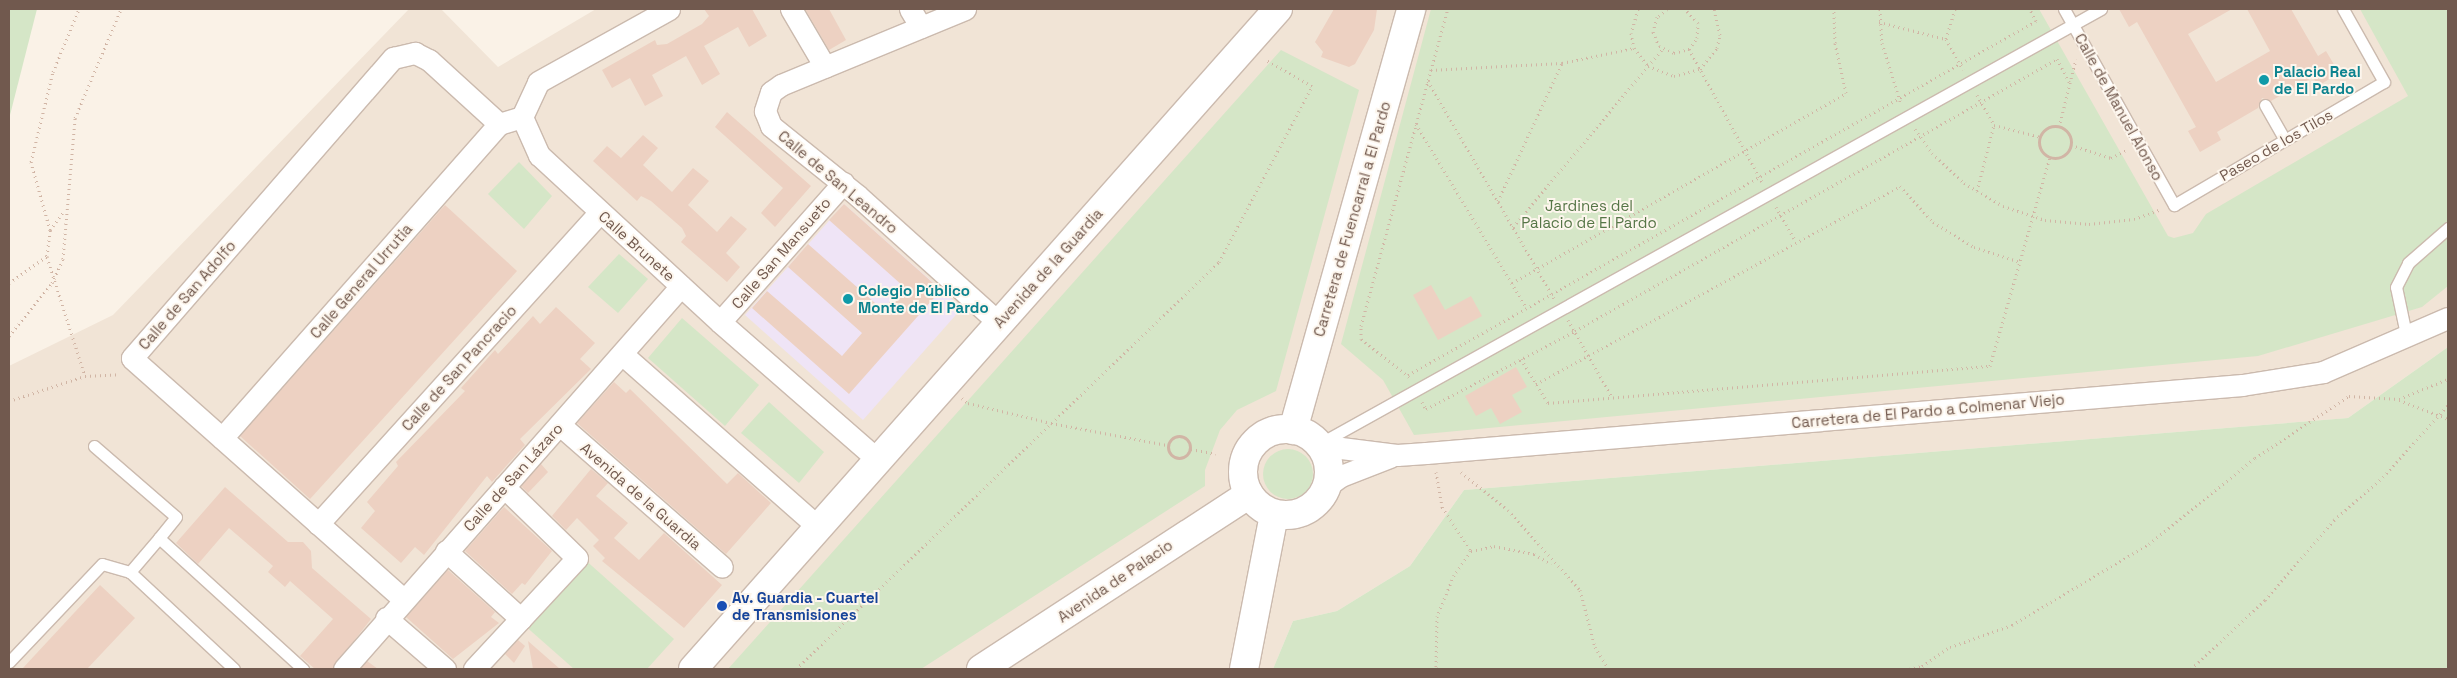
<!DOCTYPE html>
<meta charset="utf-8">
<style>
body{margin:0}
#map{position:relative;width:2457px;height:678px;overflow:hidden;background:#faf2e7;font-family:"Space Grotesk",sans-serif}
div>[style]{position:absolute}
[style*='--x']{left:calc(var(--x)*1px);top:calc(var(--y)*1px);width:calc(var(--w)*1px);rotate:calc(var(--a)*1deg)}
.residential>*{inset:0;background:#f1e4d6}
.education>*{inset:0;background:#efe4f6}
.green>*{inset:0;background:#d5e6c7}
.round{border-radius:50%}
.building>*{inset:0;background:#edd1c2}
.path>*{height:3px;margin-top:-1.5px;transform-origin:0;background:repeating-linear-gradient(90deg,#d1b5a5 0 1px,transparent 0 5px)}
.path>.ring{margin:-1.5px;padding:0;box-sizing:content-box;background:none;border:3px solid #d1b5a5;border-radius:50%}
.roads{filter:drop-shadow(1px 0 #cbbaae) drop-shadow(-1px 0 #cbbaae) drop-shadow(0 1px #cbbaae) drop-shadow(0 -1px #cbbaae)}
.lane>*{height:11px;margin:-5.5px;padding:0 5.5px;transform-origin:5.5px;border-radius:5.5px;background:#fff}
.street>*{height:21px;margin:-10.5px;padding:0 10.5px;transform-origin:10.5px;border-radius:10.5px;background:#fff}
.secondary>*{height:28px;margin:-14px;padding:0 14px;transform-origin:14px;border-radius:14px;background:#fff}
.secondary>.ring{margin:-14px;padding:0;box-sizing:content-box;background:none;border:28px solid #fff;border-radius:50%}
.dots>*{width:14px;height:14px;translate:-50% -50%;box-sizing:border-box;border:2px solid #fdf6ed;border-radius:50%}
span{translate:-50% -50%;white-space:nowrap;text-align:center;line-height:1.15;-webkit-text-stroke:4px #fdf6ed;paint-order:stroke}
.culture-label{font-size:15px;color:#0d838f;font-weight:700}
.left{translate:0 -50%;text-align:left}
.street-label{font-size:15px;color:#71594e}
.park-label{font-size:15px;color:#567647}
.transit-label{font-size:15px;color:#164399;font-weight:700}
.frame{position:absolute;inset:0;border:10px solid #71594e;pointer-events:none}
</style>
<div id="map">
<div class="residential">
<i style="clip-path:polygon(409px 9px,441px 9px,498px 67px,596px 9px,2448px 9px,2448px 347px,2348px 418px,1464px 490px,1410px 566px,1337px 611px,1293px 621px,1273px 669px,9px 669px,9px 366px,113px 315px)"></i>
</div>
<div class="education">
<i style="clip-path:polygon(844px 204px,962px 308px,863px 420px,745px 315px)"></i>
</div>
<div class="green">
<i style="clip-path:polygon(9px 9px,37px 9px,9px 119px)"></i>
<i style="clip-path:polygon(1431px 9px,2039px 9px,2168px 236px,2174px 238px,2193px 233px,2206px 214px,2408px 96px,2360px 9px,2448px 9px,2448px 286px,2422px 307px,2258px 356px,1414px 435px,1383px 380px,1341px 344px)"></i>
<i style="clip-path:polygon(1281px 50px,1359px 90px,1276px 391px,1237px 410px,1220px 430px,1205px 470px,1205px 486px,921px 669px,728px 669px)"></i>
<i style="clip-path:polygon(519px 162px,552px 196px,524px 229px,488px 194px)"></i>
<i style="clip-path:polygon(619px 254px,648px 279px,618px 313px,588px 287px)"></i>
<i style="clip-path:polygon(682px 318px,759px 385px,725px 426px,648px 358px)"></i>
<i style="clip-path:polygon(2448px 347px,2448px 669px,1273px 669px,1293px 621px,1337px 611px,1410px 566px,1464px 490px,2348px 418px)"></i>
<i style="clip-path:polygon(769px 402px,824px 452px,799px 483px,741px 433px)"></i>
<i class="round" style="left:1263px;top:449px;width:50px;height:50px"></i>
<i style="clip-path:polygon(583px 558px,674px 639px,647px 669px,574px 669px,523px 624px)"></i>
</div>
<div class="building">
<i style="clip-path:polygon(704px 9px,752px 9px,767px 36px,749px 47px,738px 27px,704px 46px,720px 74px,702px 85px,686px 56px,652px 75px,663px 96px,645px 106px,630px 78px,612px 88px,602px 70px,655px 40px,657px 45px,667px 44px,702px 24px,709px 16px)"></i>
<i style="clip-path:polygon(805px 9px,829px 9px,846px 40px,829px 50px)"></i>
<i style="clip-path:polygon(1334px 9px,1377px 9px,1374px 30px,1355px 64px,1349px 67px,1321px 57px,1323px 52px,1315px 42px)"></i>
<i style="clip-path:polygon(2119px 9px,2232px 9px,2188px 34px,2216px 82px,2270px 51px,2247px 9px,2291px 9px,2318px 56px,2326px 51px,2339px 73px,2318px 86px,2313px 77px,2271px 101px,2262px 98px,2258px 108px,2217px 132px,2221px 140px,2200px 152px,2188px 131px,2196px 127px,2137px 22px,2129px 27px)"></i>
<i style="clip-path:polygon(727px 112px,811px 186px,775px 227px,761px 213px,783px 188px,715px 127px)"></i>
<i style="clip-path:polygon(643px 135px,658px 148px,643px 165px,672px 192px,693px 168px,709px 181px,688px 205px,717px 232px,731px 216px,747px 229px,726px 253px,740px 267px,727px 282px,681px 242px,686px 236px,682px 228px,651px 201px,641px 196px,637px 201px,593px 161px,607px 146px,621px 158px)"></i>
<i style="clip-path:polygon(844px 204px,941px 290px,849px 394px,752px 308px,767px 291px,842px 356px,862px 333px,788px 267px,808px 244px,883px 310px,903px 286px,829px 220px)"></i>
<i style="clip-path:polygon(445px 205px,517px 271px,310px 499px,240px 436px)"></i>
<i style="clip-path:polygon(1431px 285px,1445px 310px,1471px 296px,1482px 316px,1438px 340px,1413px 295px)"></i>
<i style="clip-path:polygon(556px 307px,595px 343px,580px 359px,591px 369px,520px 439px,525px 445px,492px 482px,487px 476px,424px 555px,415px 547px,401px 563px,361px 528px,375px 511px,367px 502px,398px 466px,396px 462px,465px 391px,461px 388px,495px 350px,498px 354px,533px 316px,540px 324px)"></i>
<i style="clip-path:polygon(1516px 367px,1527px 387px,1512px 395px,1522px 412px,1500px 424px,1491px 408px,1476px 416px,1465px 396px)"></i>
<i style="clip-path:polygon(614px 382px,626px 393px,630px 389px,727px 484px,738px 473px,771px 503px,726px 554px,577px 423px)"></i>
<i style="clip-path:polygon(541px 464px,548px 472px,528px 493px,521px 486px)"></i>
<i style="clip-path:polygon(591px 469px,608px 483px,596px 496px,628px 523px,614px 538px,639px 560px,664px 533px,722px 585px,684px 628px,602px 561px,605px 558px,593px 546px,599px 540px,577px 518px,566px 530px,552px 516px)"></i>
<i style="clip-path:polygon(225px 487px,288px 542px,303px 542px,311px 551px,312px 568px,371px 619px,332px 669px,315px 669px,300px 656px,333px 619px,290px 581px,285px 587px,268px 572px,273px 566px,229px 528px,198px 564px,176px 543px)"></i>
<i style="clip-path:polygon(504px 507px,552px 551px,525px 585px,522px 583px,512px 594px,465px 551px)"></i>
<i style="clip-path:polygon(448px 570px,495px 612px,491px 617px,499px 623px,453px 659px,406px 617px)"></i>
<i style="clip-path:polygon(100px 585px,135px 618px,87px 669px,22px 669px)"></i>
<i style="clip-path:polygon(518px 640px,525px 646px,514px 663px,505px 654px)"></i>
<i style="clip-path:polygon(528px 641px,560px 669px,533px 669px)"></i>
<i style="clip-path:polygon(367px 661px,378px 669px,360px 669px)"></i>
</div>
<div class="path">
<i style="--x:1638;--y:9;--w:25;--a:106"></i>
<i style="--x:1631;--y:33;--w:15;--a:79"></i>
<i style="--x:1634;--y:48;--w:23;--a:52"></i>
<i style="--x:1648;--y:66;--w:28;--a:21"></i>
<i style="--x:1674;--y:76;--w:27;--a:-15"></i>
<i style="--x:1700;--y:69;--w:27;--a:-51"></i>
<i style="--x:1717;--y:48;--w:13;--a:-77"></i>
<i style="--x:1720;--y:35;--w:27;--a:-103"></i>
<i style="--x:1667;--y:9;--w:13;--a:141"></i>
<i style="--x:1657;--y:17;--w:16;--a:105"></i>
<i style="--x:1653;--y:32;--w:15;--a:67"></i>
<i style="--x:1659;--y:46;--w:17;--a:25"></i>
<i style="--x:1674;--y:53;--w:16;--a:-15"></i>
<i style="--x:1689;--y:49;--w:14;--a:-54"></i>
<i style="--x:1697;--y:38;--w:15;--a:-86"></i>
<i style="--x:1698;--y:23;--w:19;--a:-133"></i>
<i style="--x:1880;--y:9;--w:34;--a:87"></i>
<i style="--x:1882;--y:43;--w:64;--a:72.7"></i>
<i style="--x:1955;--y:9;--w:31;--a:107"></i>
<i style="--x:1946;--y:39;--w:35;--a:61"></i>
<i style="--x:1879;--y:22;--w:69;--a:14.2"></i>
<i style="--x:1689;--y:49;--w:152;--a:61.2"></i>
<i style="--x:1431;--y:70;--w:131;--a:-3.1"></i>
<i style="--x:1562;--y:63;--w:74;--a:-11.8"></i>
<i style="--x:1428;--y:81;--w:251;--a:59.9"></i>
<i style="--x:1977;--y:95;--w:34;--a:60"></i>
<i style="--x:1994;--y:125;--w:49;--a:14.3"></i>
<i style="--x:1416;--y:124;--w:214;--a:59"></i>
<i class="ring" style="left:2039px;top:126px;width:29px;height:29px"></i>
<i style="--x:2059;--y:127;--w:70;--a:-76"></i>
<i style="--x:1915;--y:129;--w:29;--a:55"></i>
<i style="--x:1932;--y:153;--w:44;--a:43.2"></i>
<i style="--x:1964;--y:183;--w:45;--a:30.5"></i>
<i style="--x:2003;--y:206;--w:44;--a:18.4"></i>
<i style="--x:2045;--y:220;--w:44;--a:5.2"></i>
<i style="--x:2089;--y:224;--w:45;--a:-6.3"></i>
<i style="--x:2134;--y:219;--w:27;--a:-20"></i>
<i style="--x:2071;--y:145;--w:42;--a:18"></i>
<i style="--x:2111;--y:158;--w:17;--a:-28"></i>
<i style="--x:1977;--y:191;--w:68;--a:-75.6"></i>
<i style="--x:1498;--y:201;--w:152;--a:-65.1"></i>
<i style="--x:1776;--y:207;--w:38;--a:60"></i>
<i style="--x:1513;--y:227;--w:234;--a:-50"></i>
<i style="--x:50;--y:230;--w:24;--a:-54"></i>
<i style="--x:47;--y:257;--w:125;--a:72.3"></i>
<i style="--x:85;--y:376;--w:35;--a:-3"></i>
<i style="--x:9;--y:283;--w:47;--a:-35.4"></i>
<i style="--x:47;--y:256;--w:26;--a:-83"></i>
<i style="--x:50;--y:230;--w:71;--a:-105.6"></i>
<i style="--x:31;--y:162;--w:93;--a:-76.3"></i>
<i style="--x:53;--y:72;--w:68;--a:-67.6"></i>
<i style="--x:1512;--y:283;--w:384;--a:-29.6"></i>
<i style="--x:1846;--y:93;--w:51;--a:-102.4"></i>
<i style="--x:1835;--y:43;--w:34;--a:-92"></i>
<i style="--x:1568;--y:320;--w:89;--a:60.3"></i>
<i style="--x:9;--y:336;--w:68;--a:-50.9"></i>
<i style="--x:52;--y:283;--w:26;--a:-65"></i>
<i style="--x:63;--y:259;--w:142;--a:-85.1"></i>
<i style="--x:75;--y:118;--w:118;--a:-67.1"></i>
<i style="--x:1521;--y:359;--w:52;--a:58.5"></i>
<i style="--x:1548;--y:403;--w:444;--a:-4.8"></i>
<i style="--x:1990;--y:366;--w:217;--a:-74"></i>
<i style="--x:1408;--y:375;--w:721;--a:-29.41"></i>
<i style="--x:2036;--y:21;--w:13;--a:-117"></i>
<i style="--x:1409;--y:377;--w:61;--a:-141.6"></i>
<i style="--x:1361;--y:339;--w:13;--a:-90"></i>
<i style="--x:1361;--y:326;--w:329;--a:-74.7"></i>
<i style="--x:1536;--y:384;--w:414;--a:-28.5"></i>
<i style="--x:1900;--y:186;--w:49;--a:47.5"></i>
<i style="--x:1933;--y:222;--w:48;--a:31.4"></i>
<i style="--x:1974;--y:247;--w:48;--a:18.1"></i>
<i style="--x:962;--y:398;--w:8;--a:40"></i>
<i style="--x:968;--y:403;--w:85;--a:13.5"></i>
<i style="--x:1051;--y:423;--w:118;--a:10.7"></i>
<i style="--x:2399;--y:400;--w:53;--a:21.2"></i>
<i style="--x:9;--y:401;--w:80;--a:-18.2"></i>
<i style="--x:1422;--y:402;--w:8;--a:60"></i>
<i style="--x:1426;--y:409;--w:168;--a:-27.6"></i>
<i style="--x:1575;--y:331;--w:553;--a:-29.44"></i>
<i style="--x:2057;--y:59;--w:27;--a:62"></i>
<i class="ring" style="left:1168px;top:436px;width:19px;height:19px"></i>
<i style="--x:1191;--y:449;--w:25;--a:11"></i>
<i style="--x:1436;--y:472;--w:36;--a:80"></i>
<i style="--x:1442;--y:507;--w:53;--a:56.6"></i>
<i style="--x:1471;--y:551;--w:29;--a:125"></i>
<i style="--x:1454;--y:575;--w:44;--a:112.5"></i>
<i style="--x:1437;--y:616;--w:53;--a:91.1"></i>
<i style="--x:1461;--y:472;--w:60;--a:39"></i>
<i style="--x:1508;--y:510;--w:108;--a:48"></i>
<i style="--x:1580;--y:590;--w:59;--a:75.3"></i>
<i style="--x:1595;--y:647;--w:26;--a:58"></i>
<i style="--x:1471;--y:551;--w:24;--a:-12"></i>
<i style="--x:1494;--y:546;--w:41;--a:11.3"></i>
<i style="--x:1534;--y:554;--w:20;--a:30"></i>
<i style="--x:796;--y:669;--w:587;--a:-43.9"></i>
<i style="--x:1219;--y:262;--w:199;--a:-62.1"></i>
<i style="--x:1312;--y:86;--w:53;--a:-150.5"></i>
<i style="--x:1909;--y:669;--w:12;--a:-14"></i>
<i style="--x:1918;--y:669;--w:39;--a:-35"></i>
<i style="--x:1950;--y:647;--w:66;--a:-19.5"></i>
<i style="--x:2012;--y:625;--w:159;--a:-30.6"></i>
<i style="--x:2149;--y:544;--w:136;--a:-39.1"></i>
<i style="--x:2255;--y:458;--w:113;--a:-33.4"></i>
<i style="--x:2349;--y:396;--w:50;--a:3.4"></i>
<i style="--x:2399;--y:399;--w:53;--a:-22.2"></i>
<i style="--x:2191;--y:669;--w:101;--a:-43"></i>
<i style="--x:2265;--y:600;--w:106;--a:-49.2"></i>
<i style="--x:2334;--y:520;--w:65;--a:-41.3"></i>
<i style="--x:2383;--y:477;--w:97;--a:-47.9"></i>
</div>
<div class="roads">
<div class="lane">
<i style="--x:2064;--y:9;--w:225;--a:60.7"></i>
<i style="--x:2174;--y:205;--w:243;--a:-30.4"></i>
<i style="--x:2384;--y:82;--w:84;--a:-119.3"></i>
<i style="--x:2265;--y:105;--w:40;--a:60.3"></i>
<i style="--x:2407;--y:339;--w:53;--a:-101.9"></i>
<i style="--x:2396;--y:287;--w:27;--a:-63"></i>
<i style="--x:2408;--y:263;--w:53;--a:-41.2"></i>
<i style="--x:1319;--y:444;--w:895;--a:-29.09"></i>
<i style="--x:94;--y:446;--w:108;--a:40.9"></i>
<i style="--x:176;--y:517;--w:27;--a:129"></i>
<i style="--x:159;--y:538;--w:195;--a:42.3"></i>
<i style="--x:159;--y:538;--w:45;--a:130.5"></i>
<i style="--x:130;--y:572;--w:142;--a:43"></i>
<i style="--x:9;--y:662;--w:135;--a:-46.5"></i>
<i style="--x:102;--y:564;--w:29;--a:16"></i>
</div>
<div class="street">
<i style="--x:791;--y:9;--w:67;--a:59.6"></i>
<i style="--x:910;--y:9;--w:21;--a:59"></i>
<i style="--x:965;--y:9;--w:199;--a:157.6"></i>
<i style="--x:781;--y:85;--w:12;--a:145"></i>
<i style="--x:771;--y:92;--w:20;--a:108"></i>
<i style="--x:765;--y:111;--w:16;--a:68"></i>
<i style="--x:771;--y:126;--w:112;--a:38.8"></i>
<i style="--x:858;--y:196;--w:190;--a:42"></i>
<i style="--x:522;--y:117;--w:42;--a:65.9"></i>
<i style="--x:539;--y:155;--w:246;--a:42.7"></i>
<i style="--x:720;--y:322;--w:210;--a:41.1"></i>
<i style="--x:522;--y:117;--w:38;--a:-65"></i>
<i style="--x:538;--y:82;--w:150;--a:-29.1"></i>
<i style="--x:720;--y:322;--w:186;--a:-48.5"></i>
<i style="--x:622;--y:354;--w:261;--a:41.4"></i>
<i style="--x:560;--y:425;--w:215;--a:41.2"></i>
<i style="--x:222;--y:438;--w:419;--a:-48.6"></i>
<i style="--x:1325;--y:452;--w:16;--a:-14"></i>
<i style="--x:1341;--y:448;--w:56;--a:7.1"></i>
<i style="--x:1397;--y:455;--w:29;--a:-4"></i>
<i style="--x:1426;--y:453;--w:819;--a:-4.76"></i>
<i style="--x:2242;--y:385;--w:82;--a:-9.1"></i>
<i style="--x:2323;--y:372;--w:136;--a:-23.4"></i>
<i style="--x:1327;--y:486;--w:17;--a:-36"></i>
<i style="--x:1341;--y:476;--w:53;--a:-21.2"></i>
<i style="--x:318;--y:524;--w:419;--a:-47.9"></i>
<i style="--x:446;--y:551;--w:101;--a:42.2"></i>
<i style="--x:402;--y:598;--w:361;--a:-138.4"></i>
<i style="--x:132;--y:358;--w:398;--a:-49"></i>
<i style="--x:393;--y:58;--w:23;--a:-13"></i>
<i style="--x:415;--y:53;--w:16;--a:27"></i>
<i style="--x:429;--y:60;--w:95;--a:42.4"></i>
<i style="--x:499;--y:124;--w:24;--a:-17"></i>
<i style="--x:386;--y:618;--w:78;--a:40.8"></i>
<i style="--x:344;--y:669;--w:510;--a:-48.66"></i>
<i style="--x:474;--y:669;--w:151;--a:-47.1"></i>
<i style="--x:577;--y:558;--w:102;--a:-135.8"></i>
</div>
<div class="secondary">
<i class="ring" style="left:1243px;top:429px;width:58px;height:58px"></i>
<i style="--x:1293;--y:430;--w:437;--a:-74.3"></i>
<i style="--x:693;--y:669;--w:882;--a:-48.45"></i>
<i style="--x:981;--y:669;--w:320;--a:-33.1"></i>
<i style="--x:1244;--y:669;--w:158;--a:-79"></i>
</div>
</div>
<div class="dots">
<i style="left:2264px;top:80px;background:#0f9aa8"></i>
<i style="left:848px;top:299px;background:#0f9aa8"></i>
<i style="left:722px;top:606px;background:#1a4fb4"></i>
</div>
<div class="culture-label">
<span class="left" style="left:2274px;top:80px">Palacio Real<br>de El Pardo</span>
<span class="left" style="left:858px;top:299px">Colegio Público<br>Monte de El Pardo</span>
</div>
<div class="street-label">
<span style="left:2119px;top:107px;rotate:61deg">Calle de Manuel Alonso</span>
<span style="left:2276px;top:145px;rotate:-30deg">Paseo de los Tilos</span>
<span style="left:838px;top:182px;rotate:40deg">Calle de San Leandro</span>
<span style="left:1352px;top:219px;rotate:-74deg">Carretera de Fuencarral a El Pardo</span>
<span style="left:637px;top:246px;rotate:42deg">Calle Brunete</span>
<span style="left:781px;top:253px;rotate:-49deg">Calle San Mansueto</span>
<span style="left:1048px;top:268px;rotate:-48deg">Avenida de la Guardia</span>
<span style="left:361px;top:281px;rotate:-49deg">Calle General Urrutia</span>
<span style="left:187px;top:295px;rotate:-49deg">Calle de San Adolfo</span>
<span style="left:459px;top:368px;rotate:-48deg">Calle de San Pancracio</span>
<span style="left:1928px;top:411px;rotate:-5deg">Carretera de El Pardo a Colmenar Viejo</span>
<span style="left:513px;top:477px;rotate:-48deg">Calle de San Lázaro</span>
<span style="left:641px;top:496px;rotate:41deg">Avenida de la Guardia</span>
<span style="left:1115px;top:581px;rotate:-34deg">Avenida de Palacio</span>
</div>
<div class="park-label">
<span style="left:1589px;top:214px">Jardines del<br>Palacio de El Pardo</span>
</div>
<div class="transit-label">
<span class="left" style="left:732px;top:606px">Av. Guardia - Cuartel<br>de Transmisiones</span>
</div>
<div class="frame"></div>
</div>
